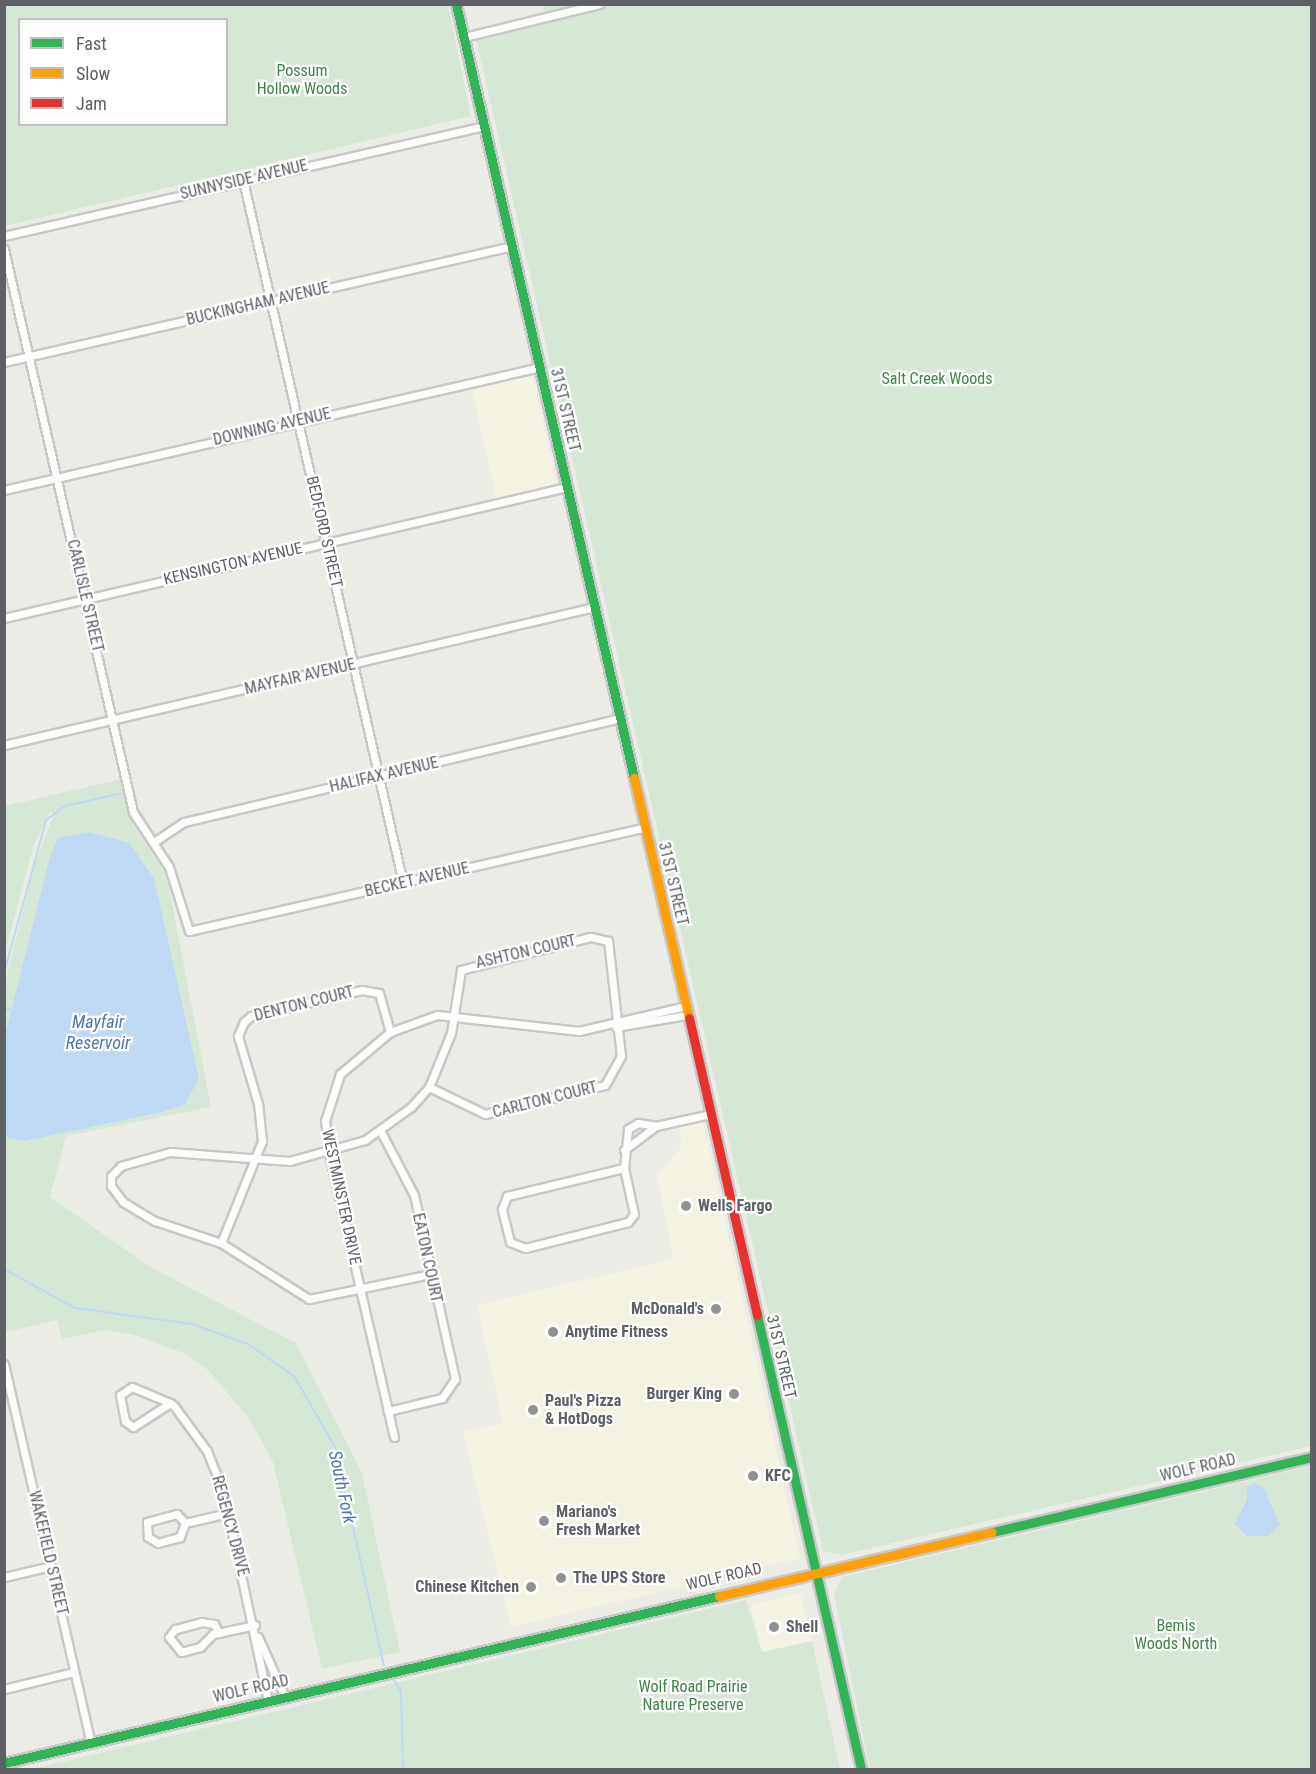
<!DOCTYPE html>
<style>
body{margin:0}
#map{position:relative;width:1316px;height:1774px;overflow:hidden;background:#ecece7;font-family:"Roboto Condensed",sans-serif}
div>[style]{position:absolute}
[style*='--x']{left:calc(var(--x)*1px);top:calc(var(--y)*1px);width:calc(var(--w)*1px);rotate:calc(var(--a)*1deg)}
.commercial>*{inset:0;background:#f4f2e2}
.green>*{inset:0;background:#d6e8d5}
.water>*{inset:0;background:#bed9f4}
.stream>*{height:2px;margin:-1px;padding:0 1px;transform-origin:1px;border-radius:1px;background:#bed9f4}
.roads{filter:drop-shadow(2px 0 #c8c8c8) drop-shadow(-2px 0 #c8c8c8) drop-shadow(0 2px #c8c8c8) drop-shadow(0 -2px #c8c8c8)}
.street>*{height:7px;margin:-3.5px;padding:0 3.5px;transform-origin:3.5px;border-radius:3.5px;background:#fcfcfb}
.fast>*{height:9px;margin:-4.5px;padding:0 4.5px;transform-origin:4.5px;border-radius:4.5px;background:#30b455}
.slow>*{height:9px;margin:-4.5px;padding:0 4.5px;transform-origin:4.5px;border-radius:4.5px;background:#ff9f0a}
.jam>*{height:9px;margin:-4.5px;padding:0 4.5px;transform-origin:4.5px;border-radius:4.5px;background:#e5322d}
.dots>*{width:16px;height:16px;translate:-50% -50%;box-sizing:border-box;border:3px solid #fff;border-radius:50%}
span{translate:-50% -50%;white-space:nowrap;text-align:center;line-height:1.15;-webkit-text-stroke:4.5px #fff;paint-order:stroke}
.park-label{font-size:16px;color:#3c8545}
.street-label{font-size:16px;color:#5d6065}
.poi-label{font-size:16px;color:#5d6065;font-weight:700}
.left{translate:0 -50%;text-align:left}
.right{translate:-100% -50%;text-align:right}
.water-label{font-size:18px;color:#4c76b2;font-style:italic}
.frame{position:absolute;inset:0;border:6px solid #5d6065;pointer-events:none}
.legend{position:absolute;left:18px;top:18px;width:210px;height:108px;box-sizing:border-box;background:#fff;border:2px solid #bebfc1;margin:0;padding:8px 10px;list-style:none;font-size:18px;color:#5d6065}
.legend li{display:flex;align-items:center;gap:12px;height:30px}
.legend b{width:30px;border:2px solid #bebfc1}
</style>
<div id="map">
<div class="commercial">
<i style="clip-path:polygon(531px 368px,558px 490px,498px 504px,470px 381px)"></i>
<i style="clip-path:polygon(702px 1117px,800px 1558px,511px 1627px,463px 1432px,503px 1423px,477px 1305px,674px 1259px,657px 1176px,681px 1147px,680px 1123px)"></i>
<i style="clip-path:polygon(800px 1593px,812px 1641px,762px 1652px,751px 1605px)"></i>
</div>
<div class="green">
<i style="clip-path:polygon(542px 4px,1311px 5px,1311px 1446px,841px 1555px,823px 1551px,475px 35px,545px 18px)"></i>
<i style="clip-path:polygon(evenodd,4px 5px,448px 5px,471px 116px,5px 226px,4px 5px,20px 20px,226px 20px,226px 124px,20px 124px,20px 20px)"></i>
<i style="clip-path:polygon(121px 779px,133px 824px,167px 877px,211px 1107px,66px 1136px,50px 1197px,152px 1268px,296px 1343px,362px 1473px,400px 1652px,322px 1669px,273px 1462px,250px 1420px,209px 1371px,186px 1354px,132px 1334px,105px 1330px,62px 1339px,57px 1320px,5px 1332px,5px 984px,33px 868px,53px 817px,51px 810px,34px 844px,5px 953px,5px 806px)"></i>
<i style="clip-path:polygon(1311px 1466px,1311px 1769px,870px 1769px,834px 1595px,842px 1577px)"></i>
<i style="clip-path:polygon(746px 1600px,762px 1652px,812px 1641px,840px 1769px,32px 1769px)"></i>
</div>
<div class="water">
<i style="clip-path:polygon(90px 832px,129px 843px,154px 878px,199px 1079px,185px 1104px,166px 1111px,25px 1141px,9px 1138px,4px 1135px,5px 1035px,51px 853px,58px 838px)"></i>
<i style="clip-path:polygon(1255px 1483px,1264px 1489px,1280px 1525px,1268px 1536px,1247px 1536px,1235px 1524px,1247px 1499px,1247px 1486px)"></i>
</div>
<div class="stream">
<i style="--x:4;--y:973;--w:159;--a:-74.6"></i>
<i style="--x:46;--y:820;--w:24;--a:-36"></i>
<i style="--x:65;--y:806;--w:58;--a:-12.8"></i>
<i style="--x:4;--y:1008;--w:9;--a:13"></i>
<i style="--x:4;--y:1269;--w:81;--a:28.8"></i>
<i style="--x:75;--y:1308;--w:118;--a:7.8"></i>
<i style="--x:192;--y:1324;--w:59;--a:19.7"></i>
<i style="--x:248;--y:1344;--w:56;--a:34.8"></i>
<i style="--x:294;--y:1376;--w:82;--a:60"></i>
<i style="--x:335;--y:1447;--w:224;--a:77.4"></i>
<i style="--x:393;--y:1679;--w:14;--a:56"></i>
<i style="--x:401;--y:1691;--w:79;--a:88.5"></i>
</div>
<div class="roads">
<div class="street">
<i style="--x:464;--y:37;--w:139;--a:-13.7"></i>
<i style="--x:243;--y:180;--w:721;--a:77.18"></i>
<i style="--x:4;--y:236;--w:492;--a:-12.9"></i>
<i style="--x:4;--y:249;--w:578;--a:77.09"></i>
<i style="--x:133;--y:812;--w:66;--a:56.8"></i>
<i style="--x:169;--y:867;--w:67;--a:72.6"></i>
<i style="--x:189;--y:931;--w:467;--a:-12.8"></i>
<i style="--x:4;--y:362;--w:521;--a:-12.86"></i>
<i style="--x:4;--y:490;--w:550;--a:-12.92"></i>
<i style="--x:4;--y:618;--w:578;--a:-13.1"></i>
<i style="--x:4;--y:745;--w:606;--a:-13.16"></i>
<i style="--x:154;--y:842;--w:36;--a:-34"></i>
<i style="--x:184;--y:822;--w:448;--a:-13.4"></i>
<i style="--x:616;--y:1027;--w:72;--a:-9.6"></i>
<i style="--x:429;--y:1087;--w:62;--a:25.7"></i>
<i style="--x:485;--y:1114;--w:123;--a:-13.6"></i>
<i style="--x:605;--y:1085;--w:33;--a:-61"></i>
<i style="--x:621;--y:1056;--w:116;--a:-96.4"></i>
<i style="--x:608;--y:941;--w:18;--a:-167"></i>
<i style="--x:590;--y:937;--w:133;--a:165.7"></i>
<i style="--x:461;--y:970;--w:64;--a:99"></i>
<i style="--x:451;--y:1033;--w:58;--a:112.2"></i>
<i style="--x:429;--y:1087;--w:27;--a:132"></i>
<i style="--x:411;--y:1107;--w:57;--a:144.3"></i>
<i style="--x:365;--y:1140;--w:78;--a:164.4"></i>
<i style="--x:290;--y:1161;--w:120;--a:-175.7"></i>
<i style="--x:170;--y:1152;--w:51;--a:164.1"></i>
<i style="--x:121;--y:1166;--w:14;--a:135"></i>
<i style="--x:111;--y:1176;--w:10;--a:90"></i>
<i style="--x:111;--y:1186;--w:20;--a:53"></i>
<i style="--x:123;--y:1202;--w:37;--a:31"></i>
<i style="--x:155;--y:1221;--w:70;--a:18.4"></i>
<i style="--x:221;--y:1243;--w:104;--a:32.5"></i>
<i style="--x:309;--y:1299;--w:125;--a:-11.6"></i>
<i style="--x:381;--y:1132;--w:71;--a:62.4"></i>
<i style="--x:414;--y:1195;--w:189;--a:77.4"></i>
<i style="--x:455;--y:1379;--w:23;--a:124"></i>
<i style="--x:442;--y:1398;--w:56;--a:166.5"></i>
<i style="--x:624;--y:1150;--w:40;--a:-37"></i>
<i style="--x:656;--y:1126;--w:55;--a:-12.5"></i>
<i style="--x:624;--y:1168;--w:47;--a:77.7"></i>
<i style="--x:634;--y:1214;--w:10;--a:127"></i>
<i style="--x:628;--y:1222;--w:106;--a:165.8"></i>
<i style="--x:525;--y:1248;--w:16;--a:-158"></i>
<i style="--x:510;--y:1242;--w:34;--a:-104"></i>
<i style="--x:502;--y:1209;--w:14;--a:-69"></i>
<i style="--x:507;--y:1196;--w:120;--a:-13.5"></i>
<i style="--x:624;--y:1168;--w:39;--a:-84"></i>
<i style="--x:628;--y:1129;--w:12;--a:-31"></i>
<i style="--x:638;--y:1123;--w:18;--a:9"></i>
<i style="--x:221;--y:1243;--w:110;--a:-68.1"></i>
<i style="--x:262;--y:1141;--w:37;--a:-96"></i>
<i style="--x:258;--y:1104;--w:71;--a:-106.4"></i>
<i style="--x:238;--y:1036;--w:15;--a:-67"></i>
<i style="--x:244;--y:1022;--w:9;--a:-41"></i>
<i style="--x:251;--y:1016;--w:114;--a:-13.2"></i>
<i style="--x:362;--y:990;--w:17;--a:10"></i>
<i style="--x:379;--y:993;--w:41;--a:74.2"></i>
<i style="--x:4;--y:1364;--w:389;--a:77.1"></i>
<i style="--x:170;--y:1403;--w:44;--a:147"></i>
<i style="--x:133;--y:1427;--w:10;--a:-143"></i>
<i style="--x:125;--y:1421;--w:26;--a:-101"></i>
<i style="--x:120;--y:1395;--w:14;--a:-34"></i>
<i style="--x:132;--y:1387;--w:41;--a:22.8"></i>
<i style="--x:170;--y:1403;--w:5;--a:37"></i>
<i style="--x:174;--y:1406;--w:56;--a:53.7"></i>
<i style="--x:207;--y:1451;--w:43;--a:68.2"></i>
<i style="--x:223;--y:1491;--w:215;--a:77.9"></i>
<i style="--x:394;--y:1437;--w:291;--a:-102.9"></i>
<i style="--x:329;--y:1153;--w:32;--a:-97"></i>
<i style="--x:325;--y:1121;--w:49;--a:-72.3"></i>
<i style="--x:340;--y:1074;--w:65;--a:-40"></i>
<i style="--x:390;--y:1032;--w:50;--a:-19.9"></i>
<i style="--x:437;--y:1015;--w:143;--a:6.4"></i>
<i style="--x:579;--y:1031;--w:110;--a:-13.2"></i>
<i style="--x:177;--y:1514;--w:12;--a:48"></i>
<i style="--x:185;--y:1523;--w:15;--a:110"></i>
<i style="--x:180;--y:1537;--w:23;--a:165"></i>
<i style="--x:158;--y:1543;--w:12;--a:-149"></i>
<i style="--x:148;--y:1537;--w:15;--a:-94"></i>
<i style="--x:147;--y:1522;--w:31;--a:-15"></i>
<i style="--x:185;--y:1523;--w:44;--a:-13.1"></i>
<i style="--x:4;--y:1577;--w:48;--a:-13.2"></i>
<i style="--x:219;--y:1633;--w:10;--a:-119"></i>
<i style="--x:214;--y:1624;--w:12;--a:-171"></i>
<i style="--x:202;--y:1622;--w:28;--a:165"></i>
<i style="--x:175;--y:1629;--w:10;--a:127"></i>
<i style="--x:169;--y:1637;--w:19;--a:51"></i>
<i style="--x:181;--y:1652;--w:20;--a:-15"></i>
<i style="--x:200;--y:1647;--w:18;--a:-45"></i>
<i style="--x:213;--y:1634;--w:43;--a:-12.1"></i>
<i style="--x:258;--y:1637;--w:66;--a:65.8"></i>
<i style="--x:4;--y:1689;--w:72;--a:-13.7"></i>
</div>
<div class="fast">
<i style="--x:456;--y:4;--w:794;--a:77.05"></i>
<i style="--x:757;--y:1315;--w:467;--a:77.1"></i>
<i style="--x:992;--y:1532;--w:329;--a:-13.2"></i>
<i style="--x:4;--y:1763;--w:734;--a:-13.15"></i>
</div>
<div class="slow">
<i style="--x:634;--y:778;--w:246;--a:77.1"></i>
<i style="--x:719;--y:1596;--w:280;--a:-13.2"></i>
</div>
<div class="jam">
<i style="--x:689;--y:1018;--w:305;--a:77.1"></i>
</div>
</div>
<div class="dots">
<i style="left:686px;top:1206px;background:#8f9192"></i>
<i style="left:716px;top:1309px;background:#8f9192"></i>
<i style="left:553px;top:1332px;background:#8f9192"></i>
<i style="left:734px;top:1394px;background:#8f9192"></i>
<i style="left:533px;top:1410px;background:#8f9192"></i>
<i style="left:753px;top:1476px;background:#8f9192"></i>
<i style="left:544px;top:1521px;background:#8f9192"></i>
<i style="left:561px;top:1578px;background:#8f9192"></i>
<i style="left:531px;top:1587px;background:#8f9192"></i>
<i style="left:774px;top:1627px;background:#8f9192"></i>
</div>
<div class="park-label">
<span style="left:302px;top:80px">Possum<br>Hollow Woods</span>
<span style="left:937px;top:379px">Salt Creek Woods</span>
<span style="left:1176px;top:1635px">Bemis<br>Woods North</span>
<span style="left:693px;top:1696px">Wolf Road Prairie<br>Nature Preserve</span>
</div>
<div class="street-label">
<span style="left:244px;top:180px;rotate:-13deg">SUNNYSIDE AVENUE</span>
<span style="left:258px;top:304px;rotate:-13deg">BUCKINGHAM AVENUE</span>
<span style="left:565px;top:410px;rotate:77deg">31ST STREET</span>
<span style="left:272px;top:427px;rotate:-13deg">DOWNING AVENUE</span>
<span style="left:324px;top:532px;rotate:77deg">BEDFORD STREET</span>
<span style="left:233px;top:564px;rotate:-13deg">KENSINGTON AVENUE</span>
<span style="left:85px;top:596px;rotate:77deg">CARLISLE STREET</span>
<span style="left:300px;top:677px;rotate:-13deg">MAYFAIR AVENUE</span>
<span style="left:384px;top:775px;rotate:-13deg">HALIFAX AVENUE</span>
<span style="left:417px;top:880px;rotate:-13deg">BECKET AVENUE</span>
<span style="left:673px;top:884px;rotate:77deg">31ST STREET</span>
<span style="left:526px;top:952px;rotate:-13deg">ASHTON COURT</span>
<span style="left:304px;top:1004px;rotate:-14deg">DENTON COURT</span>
<span style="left:545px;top:1100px;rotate:-14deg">CARLTON COURT</span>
<span style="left:341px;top:1197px;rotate:78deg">WESTMINSTER DRIVE</span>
<span style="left:427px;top:1258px;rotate:78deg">EATON COURT</span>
<span style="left:781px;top:1357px;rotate:77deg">31ST STREET</span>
<span style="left:1198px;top:1468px;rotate:-13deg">WOLF ROAD</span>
<span style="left:230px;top:1526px;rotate:75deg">REGENCY DRIVE</span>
<span style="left:48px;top:1553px;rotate:77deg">WAKEFIELD STREET</span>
<span style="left:724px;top:1577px;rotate:-13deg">WOLF ROAD</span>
<span style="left:251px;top:1689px;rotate:-13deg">WOLF ROAD</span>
</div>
<div class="poi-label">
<span class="left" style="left:698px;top:1206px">Wells Fargo</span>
<span class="right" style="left:704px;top:1309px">McDonald's</span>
<span class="left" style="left:565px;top:1332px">Anytime Fitness</span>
<span class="right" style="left:722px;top:1394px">Burger King</span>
<span class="left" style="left:545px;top:1410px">Paul's Pizza<br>&amp; HotDogs</span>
<span class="left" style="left:765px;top:1476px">KFC</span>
<span class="left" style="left:556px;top:1521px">Mariano's<br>Fresh Market</span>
<span class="left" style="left:573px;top:1578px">The UPS Store</span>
<span class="right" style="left:519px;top:1587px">Chinese Kitchen</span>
<span class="left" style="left:786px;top:1627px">Shell</span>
</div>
<div class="water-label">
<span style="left:98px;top:1033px">Mayfair<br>Reservoir</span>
<span style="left:342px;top:1487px;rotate:78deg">South Fork</span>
</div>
<div class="frame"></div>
<ul class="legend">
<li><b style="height:8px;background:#30b455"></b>Fast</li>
<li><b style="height:8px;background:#ff9f0a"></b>Slow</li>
<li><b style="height:8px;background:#e5322d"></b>Jam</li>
</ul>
</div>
